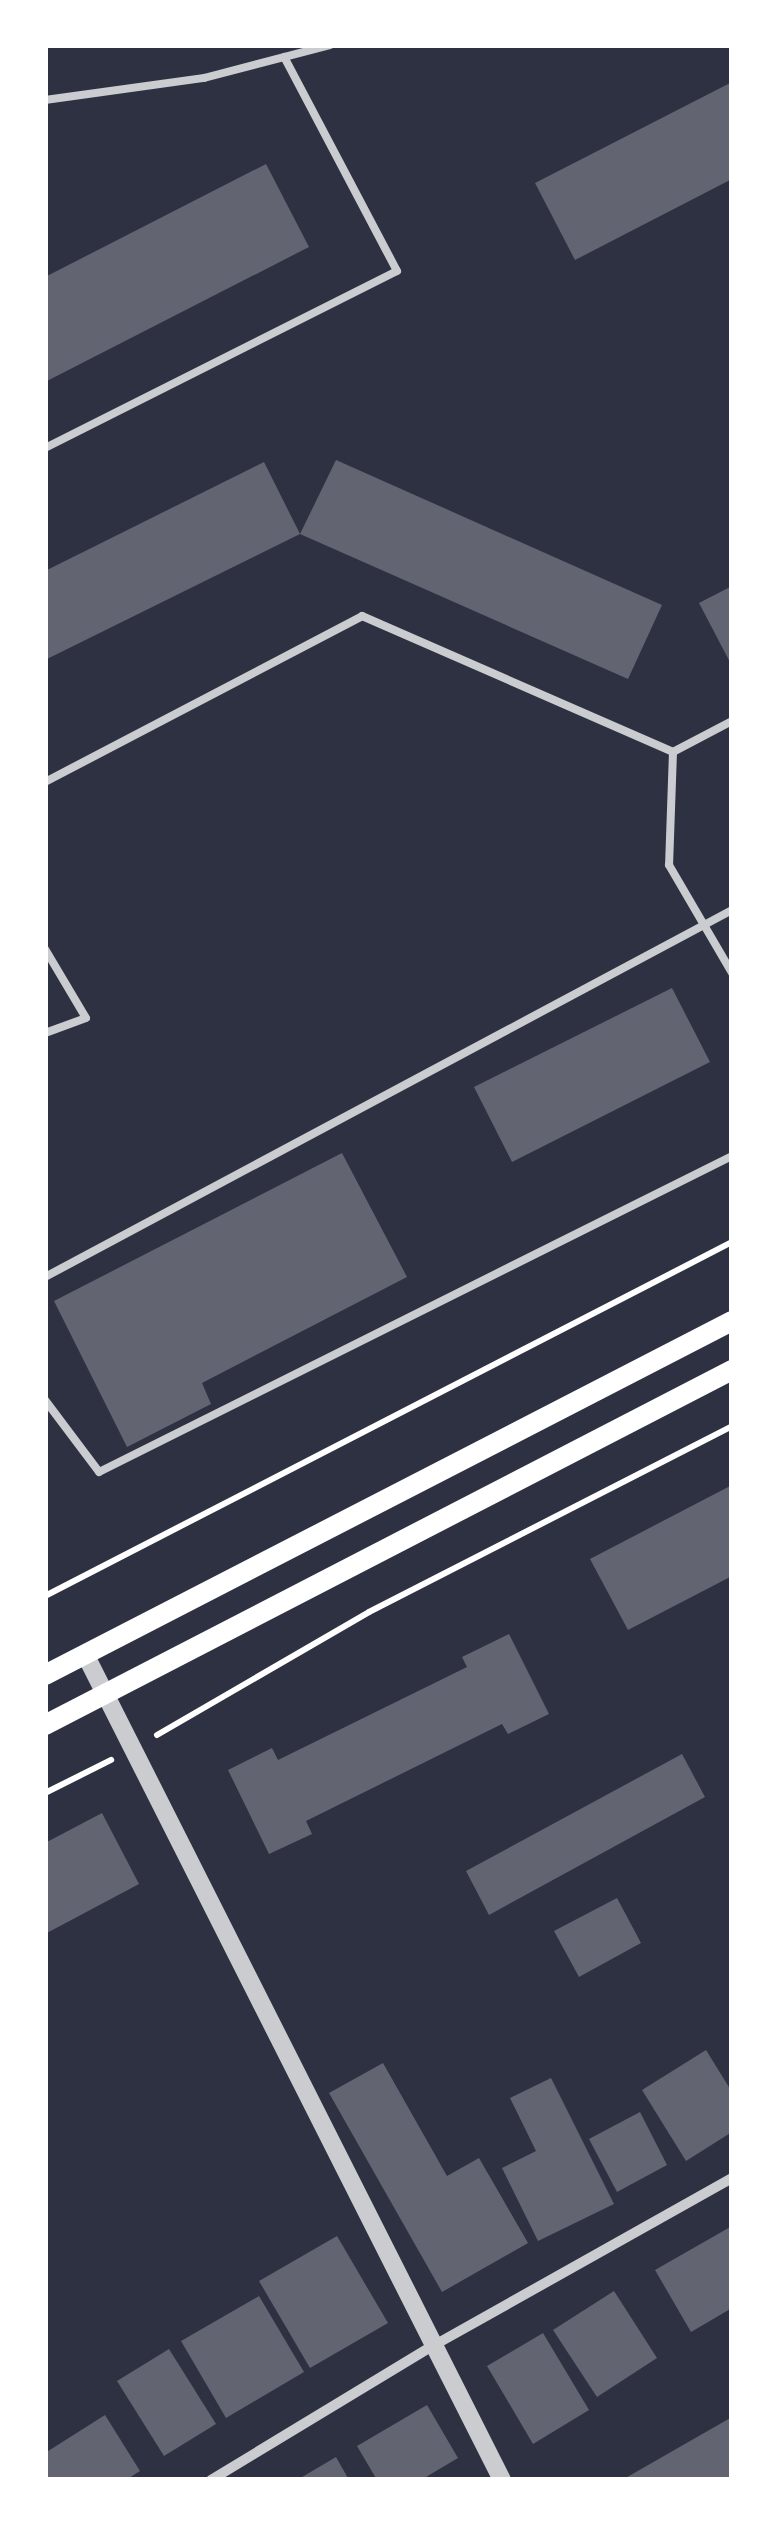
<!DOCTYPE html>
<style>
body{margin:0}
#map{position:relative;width:777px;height:2525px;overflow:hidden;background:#2d3142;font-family:Raleway,sans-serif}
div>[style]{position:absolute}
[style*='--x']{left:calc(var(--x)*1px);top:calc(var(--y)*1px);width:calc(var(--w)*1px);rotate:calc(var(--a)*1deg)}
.building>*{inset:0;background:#626471}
.path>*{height:6px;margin:-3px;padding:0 3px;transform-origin:3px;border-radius:3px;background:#fff}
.service>*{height:8px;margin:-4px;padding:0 4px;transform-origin:4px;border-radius:4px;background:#caccd0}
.minor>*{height:10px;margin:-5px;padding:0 5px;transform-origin:5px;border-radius:5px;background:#caccd0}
.tertiary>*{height:18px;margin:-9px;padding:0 9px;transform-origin:9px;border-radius:9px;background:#caccd0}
.secondary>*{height:20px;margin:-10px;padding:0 10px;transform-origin:10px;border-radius:10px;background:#fff}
span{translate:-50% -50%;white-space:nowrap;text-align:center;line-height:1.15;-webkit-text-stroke:8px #fff;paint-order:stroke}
.frame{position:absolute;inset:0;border:48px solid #fff;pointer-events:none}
</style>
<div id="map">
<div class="building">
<i style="clip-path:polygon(732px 82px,732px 179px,575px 260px,535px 183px)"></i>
<i style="clip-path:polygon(266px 164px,309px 247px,45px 382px,45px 277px)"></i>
<i style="clip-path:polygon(336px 460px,662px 605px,628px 679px,300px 534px)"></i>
<i style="clip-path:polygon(264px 462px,300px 534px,45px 660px,45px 571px)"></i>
<i style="clip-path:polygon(732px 586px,732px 666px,699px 603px)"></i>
<i style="clip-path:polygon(672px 988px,710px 1062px,512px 1162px,474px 1087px)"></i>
<i style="clip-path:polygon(342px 1153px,407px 1277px,202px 1383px,211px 1404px,127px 1447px,54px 1301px)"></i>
<i style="clip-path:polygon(732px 1485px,732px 1576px,628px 1630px,590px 1559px)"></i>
<i style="clip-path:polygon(509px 1634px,549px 1714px,508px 1734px,502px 1724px,306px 1821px,312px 1834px,269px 1854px,228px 1770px,272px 1748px,278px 1760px,467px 1667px,462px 1657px)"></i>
<i style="clip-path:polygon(682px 1754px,705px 1797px,489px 1915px,466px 1871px)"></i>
<i style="clip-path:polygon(102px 1813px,139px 1884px,45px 1934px,45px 1843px)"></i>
<i style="clip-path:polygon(617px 1898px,641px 1943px,579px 1977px,554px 1931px)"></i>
<i style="clip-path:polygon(706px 2050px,732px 2092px,732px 2132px,686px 2161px,642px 2090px)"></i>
<i style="clip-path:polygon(383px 2063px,447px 2176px,479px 2158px,528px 2243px,442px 2292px,329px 2093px)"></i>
<i style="clip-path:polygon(551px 2078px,614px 2204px,538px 2241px,502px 2168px,536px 2151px,510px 2098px)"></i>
<i style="clip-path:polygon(640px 2112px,667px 2165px,617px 2192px,589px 2139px)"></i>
<i style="clip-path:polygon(732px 2226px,732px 2308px,691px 2332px,655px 2270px)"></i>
<i style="clip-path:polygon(337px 2236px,388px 2323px,310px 2368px,259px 2281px)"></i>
<i style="clip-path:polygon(614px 2291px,657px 2358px,597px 2397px,553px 2330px)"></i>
<i style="clip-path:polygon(259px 2296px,304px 2372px,226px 2418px,181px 2341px)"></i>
<i style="clip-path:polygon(543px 2333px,589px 2410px,533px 2444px,487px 2366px)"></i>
<i style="clip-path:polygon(169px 2349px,216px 2424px,164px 2456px,117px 2381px)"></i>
<i style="clip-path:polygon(427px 2405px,458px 2458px,421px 2480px,377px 2480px,357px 2446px)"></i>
<i style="clip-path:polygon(105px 2415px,140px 2471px,126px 2480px,45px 2480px,45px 2453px)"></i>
<i style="clip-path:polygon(732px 2417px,732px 2480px,622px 2480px)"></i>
<i style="clip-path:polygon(336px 2457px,349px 2480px,297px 2480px)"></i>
</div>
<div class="path">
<i style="--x:45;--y:1596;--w:773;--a:-27.26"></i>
<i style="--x:157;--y:1735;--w:245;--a:-30.1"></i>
<i style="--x:369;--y:1612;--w:408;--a:-27.1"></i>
<i style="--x:45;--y:1793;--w:74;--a:-26.6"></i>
</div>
<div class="service">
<i style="--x:45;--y:100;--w:161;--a:-7.9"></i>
<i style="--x:204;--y:78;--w:130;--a:-14.7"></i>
<i style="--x:45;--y:448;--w:394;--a:-26.7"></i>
<i style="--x:397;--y:271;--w:242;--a:-117.8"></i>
<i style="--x:732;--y:721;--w:67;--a:152.3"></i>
<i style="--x:673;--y:752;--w:113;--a:92"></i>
<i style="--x:669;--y:865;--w:125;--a:59.7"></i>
<i style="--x:45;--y:782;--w:358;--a:-27.6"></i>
<i style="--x:362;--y:616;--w:339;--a:23.6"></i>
<i style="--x:45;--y:949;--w:80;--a:59.3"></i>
<i style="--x:86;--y:1018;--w:44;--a:159.9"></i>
<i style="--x:45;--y:1277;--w:779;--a:-28.11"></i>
<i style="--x:45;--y:1400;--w:90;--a:53.1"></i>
<i style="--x:99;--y:1472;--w:707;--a:-26.53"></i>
</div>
<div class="minor">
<i style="--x:211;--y:2480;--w:257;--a:-31.2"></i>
<i style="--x:431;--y:2347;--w:345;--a:-29.3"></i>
</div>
<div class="tertiary">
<i style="--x:85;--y:1654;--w:925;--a:63.21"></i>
</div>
<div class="secondary">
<i style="--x:45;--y:1675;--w:773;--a:-27.26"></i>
<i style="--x:45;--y:1725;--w:773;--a:-27.33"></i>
</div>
<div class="frame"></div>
</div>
